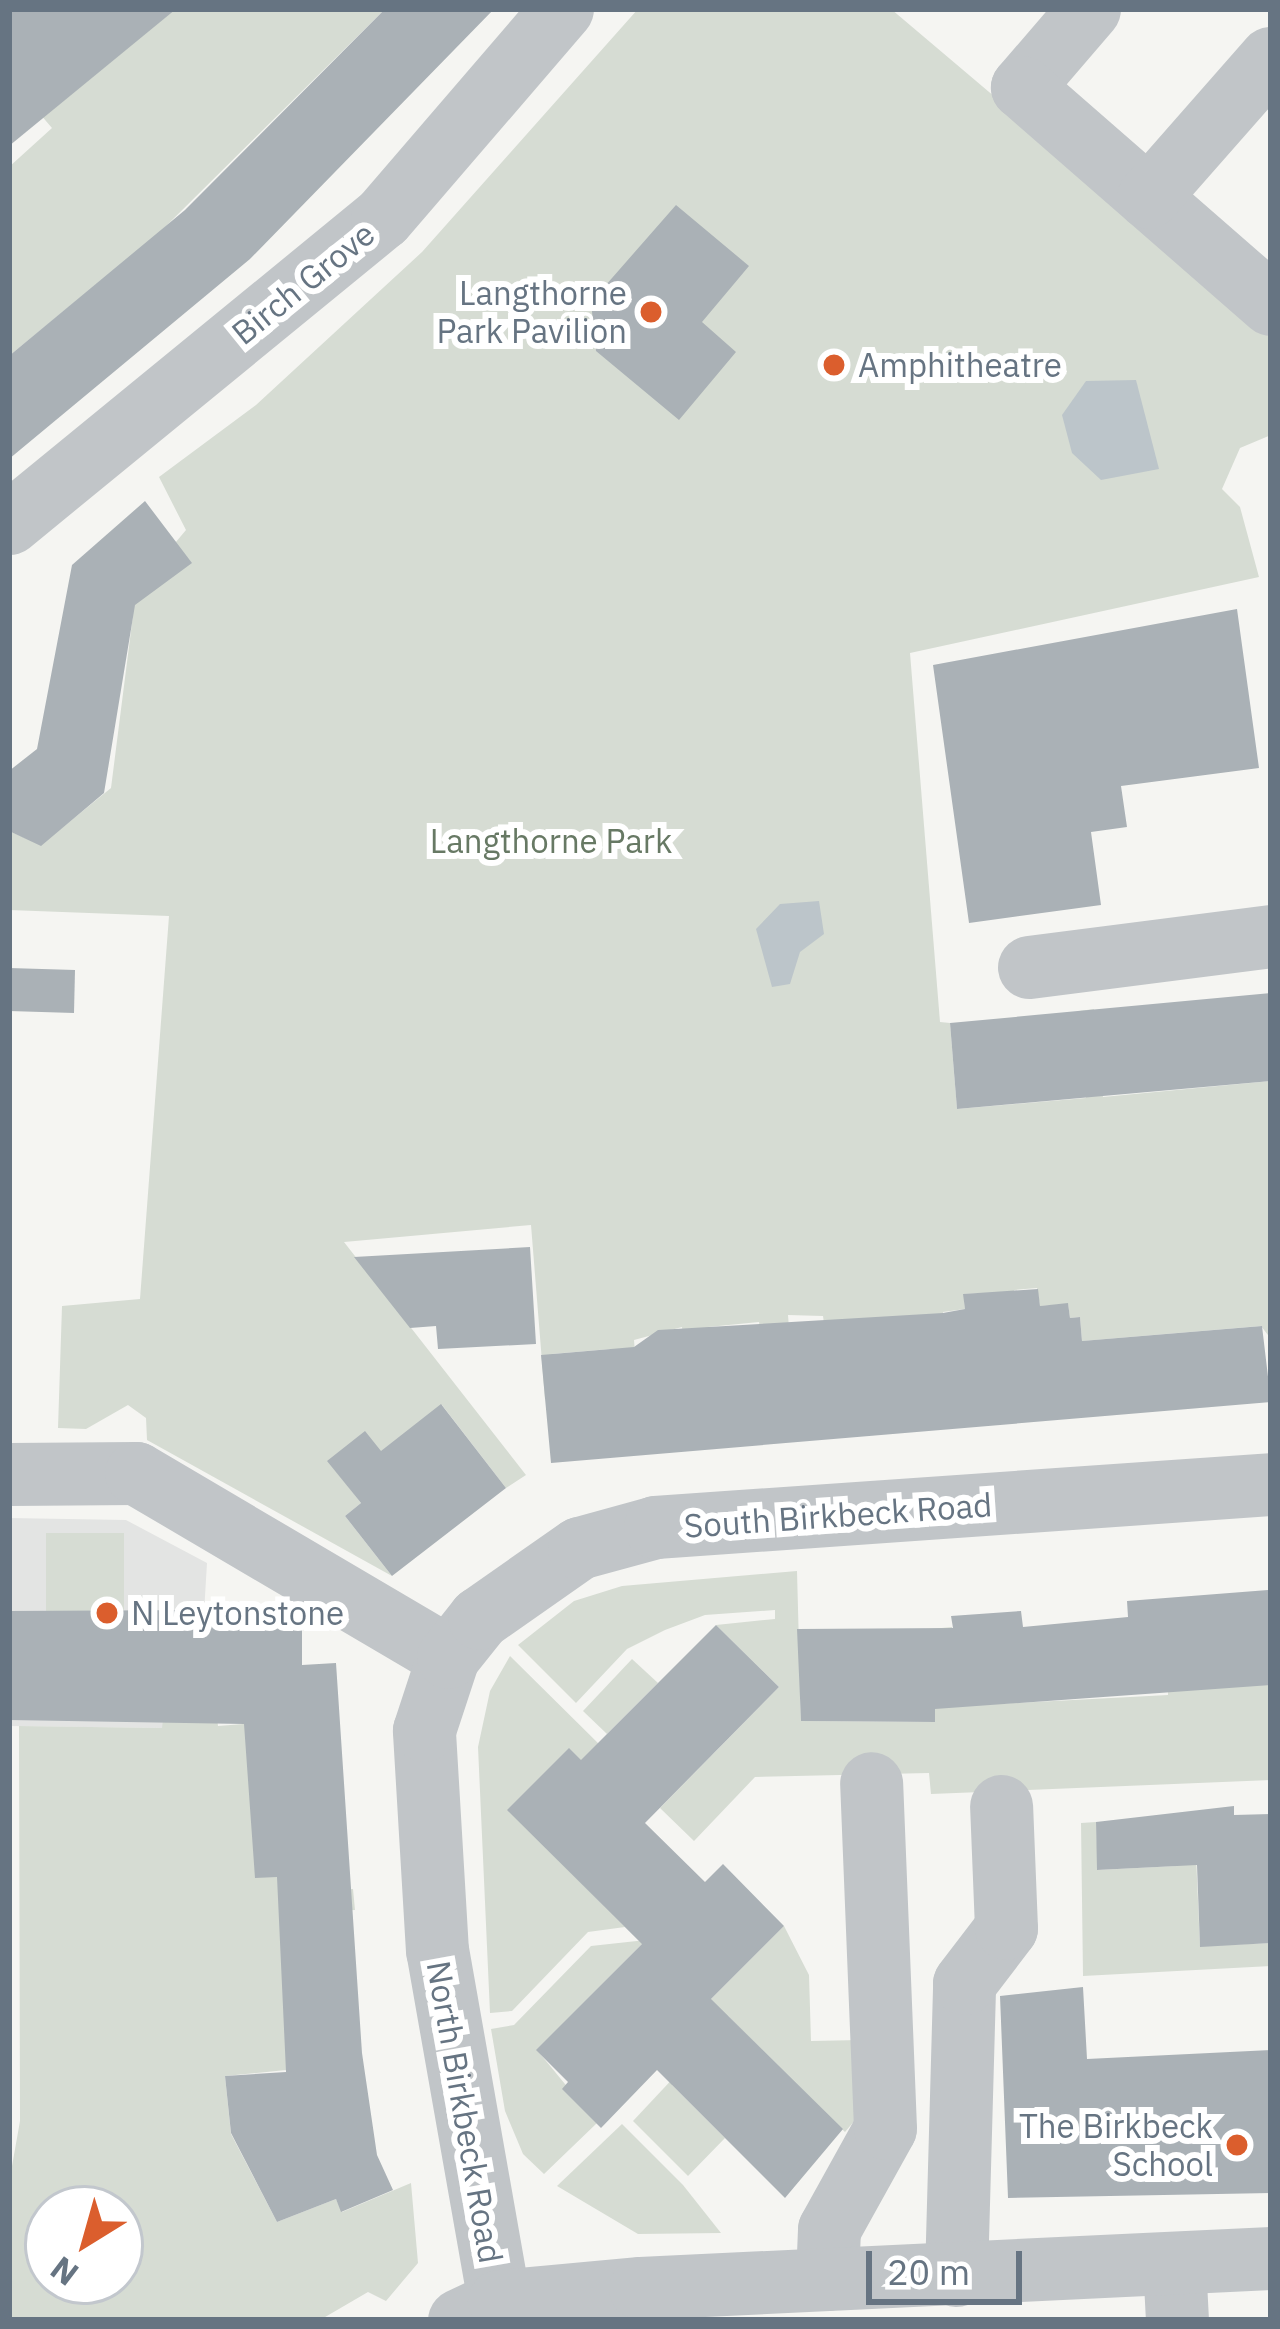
<!DOCTYPE html>
<style>
body{margin:0}
#map{position:relative;width:1280px;height:2329px;overflow:hidden;background:#f5f5f2;font-family:"IBM Plex Sans",sans-serif}
div>[style]{position:absolute}
[style*='--x']{left:calc(var(--x)*1px);top:calc(var(--y)*1px);width:calc(var(--w)*1px);rotate:calc(var(--a)*1deg)}
.built>*{inset:0;background:#e3e4e3}
.green>*{inset:0;background:#d6dcd3}
.water>*{inset:0;background:#bcc5ca}
.building>*{inset:0;background:#aab1b6}
.minor>*{height:63px;margin:-31.5px;padding:0 31.5px;transform-origin:31.5px;border-radius:31.5px;background:#c1c5c8}
.dots>*{width:33px;height:33px;translate:-50% -50%;box-sizing:border-box;border:6px solid #fff;border-radius:50%}
span{translate:-50% -50%;white-space:nowrap;text-align:center;line-height:1.15;-webkit-text-stroke:12px #fff;paint-order:stroke}
.street-label{font-size:33px;color:#667482}
.poi-label{font-size:33px;color:#667482}
.right{translate:-100% -50%;text-align:right}
.left{translate:0 -50%;text-align:left}
.park-label{font-size:33px;color:#677964}
.frame{position:absolute;inset:0;border:12px solid #667482;pointer-events:none}
.north{position:absolute;left:24px;top:2185px;width:120px;height:120px;box-sizing:border-box;background:#fff;border:3px solid #c2c7cd;border-radius:50%;rotate:217deg;font-size:33px;font-weight:700;line-height:48px;text-align:center;color:#667482}
.north::after{content:'';display:block;margin:auto;width:42px;height:54px;background:#db5e2d;clip-path:polygon(50% 0,100% 100%,50% 72%,0 100%)}
.scale{position:absolute;left:866px;top:2251px;width:156px;height:54px;box-sizing:border-box;border:6px solid #667482;border-top:0;padding-left:15px;font-size:36px;line-height:42px;white-space:nowrap;color:#667482;-webkit-text-stroke:9px #fff;paint-order:stroke}
</style>
<div id="map">
<div class="built">
<i style="clip-path:polygon(9px 1518px,126px 1520px,207px 1563px,201px 1663px,170px 1663px,163px 1728px,9px 1726px)"></i>
</div>
<div class="green">
<i style="clip-path:polygon(156px 9px,385px 9px,159px 233px,9px 356px,9px 167px,52px 128px,9px 78px)"></i>
<i style="clip-path:polygon(638px 9px,891px 9px,1271px 331px,1271px 435px,1240px 448px,1222px 489px,1240px 507px,1259px 577px,910px 653px,940px 1022px,950px 1023px,957px 1109px,1086px 1098px,1079px 1011px,1094px 1009px,1103px 1097px,1271px 1081px,1271px 1339px,1261px 1326px,1082px 1341px,1080px 1317px,1070px 1318px,1068px 1304px,1040px 1306px,1037px 1288px,1014px 1290px,1017px 1327px,989px 1293px,964px 1294px,965px 1309px,943px 1312px,948px 1363px,825px 1331px,823px 1316px,788px 1315px,793px 1380px,765px 1382px,759px 1322px,708px 1327px,709px 1349px,687px 1387px,682px 1327px,634px 1340px,638px 1392px,610px 1349px,552px 1354px,555px 1398px,545px 1399px,531px 1225px,344px 1242px,526px 1475px,506px 1488px,442px 1405px,421px 1457px,328px 1461px,361px 1503px,345px 1516px,392px 1576px,147px 1440px,146px 1418px,128px 1405px,86px 1429px,58px 1428px,62px 1306px,140px 1299px,169px 916px,9px 910px,9px 831px,41px 845px,111px 788px,133px 615px,118px 611px,186px 530px,159px 477px,256px 405px,422px 252px)"></i>
<i style="clip-path:polygon(46px 1533px,124px 1533px,124px 1612px,46px 1612px)"></i>
<i style="clip-path:polygon(797px 1571px,801px 1721px,935px 1722px,931px 1629px,952px 1627px,958px 1706px,1168px 1695px,1168px 1684px,1271px 1685px,1271px 1780px,931px 1794px,929px 1773px,755px 1777px,694px 1841px,660px 1808px,779px 1687px,716px 1625px,775px 1619px,775px 1610px,705px 1615px,665px 1630px,627px 1649px,576px 1703px,518px 1645px,574px 1601px,622px 1586px)"></i>
<i style="clip-path:polygon(510px 1656px,604px 1749px,508px 1810px,625px 1927px,588px 1932px,512px 2011px,490px 2013px,478px 1747px,490px 1691px)"></i>
<i style="clip-path:polygon(632px 1659px,658px 1683px,607px 1734px,583px 1711px)"></i>
<i style="clip-path:polygon(evenodd,170px 1662px,216px 1707px,218px 1726px,280px 1721px,290px 1893px,353px 1889px,355px 1910px,279px 1914px,306px 2068px,225px 2076px,231px 2134px,277px 2222px,336px 2199px,342px 2212px,411px 2183px,418px 2263px,386px 2301px,368px 2292px,320px 2320px,9px 2320px,9px 2183px,20px 2121px,19px 1726px,162px 1728px,170px 1662px,48px 2209px,120px 2209px,120px 2281px,48px 2281px,48px 2209px)"></i>
<i style="clip-path:polygon(1096px 1822px,1098px 1870px,1176px 1866px,1195px 1833px,1200px 1946px,1271px 1943px,1271px 1966px,1083px 1976px,1081px 1823px)"></i>
<i style="clip-path:polygon(784px 1926px,809px 1975px,811px 2041px,860px 2040px,861px 2113px,845px 2132px,728px 2016px,678px 2032px)"></i>
<i style="clip-path:polygon(646px 1940px,537px 2050px,597px 2123px,544px 2174px,523px 2154px,505px 2111px,491px 2029px,514px 2025px,591px 1946px)"></i>
<i style="clip-path:polygon(678px 2073px,672px 2085px,725px 2138px,688px 2176px,633px 2121px)"></i>
<i style="clip-path:polygon(622px 2124px,683px 2185px,721px 2233px,638px 2234px,557px 2186px)"></i>
</div>
<div class="water">
<i style="clip-path:polygon(1136px 380px,1159px 469px,1101px 480px,1072px 453px,1062px 415px,1086px 381px)"></i>
<i style="clip-path:polygon(819px 901px,824px 934px,800px 952px,790px 984px,772px 987px,756px 929px,780px 904px)"></i>
</div>
<div class="building">
<i style="clip-path:polygon(9px 9px,176px 9px,9px 146px)"></i>
<i style="clip-path:polygon(385px 9px,494px 9px,250px 259px,9px 459px,9px 356px,185px 210px)"></i>
<i style="clip-path:polygon(676px 205px,749px 266px,702px 322px,736px 352px,679px 420px,596px 351px,591px 302px)"></i>
<i style="clip-path:polygon(145px 501px,192px 563px,135px 605px,104px 793px,41px 846px,9px 831px,9px 771px,37px 749px,72px 565px)"></i>
<i style="clip-path:polygon(1237px 609px,1259px 768px,1121px 786px,1127px 827px,1091px 832px,1101px 905px,969px 923px,933px 665px)"></i>
<i style="clip-path:polygon(9px 968px,75px 970px,74px 1013px,9px 1011px)"></i>
<i style="clip-path:polygon(1271px 993px,1271px 1081px,957px 1109px,950px 1023px)"></i>
<i style="clip-path:polygon(530px 1247px,536px 1344px,438px 1349px,436px 1326px,410px 1328px,354px 1257px)"></i>
<i style="clip-path:polygon(1038px 1289px,1040px 1306px,1068px 1303px,1070px 1318px,1080px 1317px,1082px 1341px,1262px 1326px,1271px 1402px,551px 1463px,541px 1355px,634px 1347px,658px 1330px,943px 1313px,965px 1309px,963px 1294px)"></i>
<i style="clip-path:polygon(441px 1404px,506px 1488px,392px 1576px,345px 1516px,361px 1503px,327px 1461px,365px 1431px,381px 1451px)"></i>
<i style="clip-path:polygon(1268px 1590px,1271px 1685px,935px 1709px,935px 1722px,801px 1721px,797px 1629px,953px 1628px,951px 1616px,1021px 1611px,1023px 1627px,1128px 1617px,1127px 1601px)"></i>
<i style="clip-path:polygon(204px 1610px,302px 1617px,302px 1665px,336px 1663px,362px 2053px,377px 2155px,393px 2190px,341px 2212px,336px 2199px,277px 2222px,231px 2133px,225px 2076px,286px 2072px,277px 1877px,255px 1878px,244px 1724px,9px 1720px,9px 1611px)"></i>
<i style="clip-path:polygon(716px 1625px,779px 1687px,645px 1823px,705px 1882px,723px 1864px,784px 1926px,711px 1999px,843px 2129px,785px 2198px,657px 2070px,601px 2128px,562px 2089px,568px 2082px,536px 2050px,642px 1944px,507px 1810px,569px 1748px,581px 1760px)"></i>
<i style="clip-path:polygon(1234px 1806px,1234px 1815px,1271px 1814px,1271px 1943px,1200px 1947px,1197px 1865px,1097px 1870px,1096px 1822px)"></i>
<i style="clip-path:polygon(1083px 1987px,1087px 2059px,1271px 2050px,1271px 2193px,1008px 2198px,1000px 1996px)"></i>
</div>
<div class="minor">
<i style="--x:1089;--y:9;--w:103;--a:130.7"></i>
<i style="--x:1022;--y:87;--w:330;--a:41.1"></i>
<i style="--x:1148;--y:197;--w:185;--a:-48.7"></i>
<i style="--x:9;--y:523;--w:482;--a:-39.3"></i>
<i style="--x:382;--y:218;--w:276;--a:-49.3"></i>
<i style="--x:1029;--y:967;--w:244;--a:-7.3"></i>
<i style="--x:9;--y:1474;--w:127;--a:-0.5"></i>
<i style="--x:136;--y:1473;--w:362;--a:30.5"></i>
<i style="--x:1174;--y:2263;--w:57;--a:87"></i>
<i style="--x:956;--y:2275;--w:292;--a:-88.4"></i>
<i style="--x:964;--y:1983;--w:69;--a:-52.6"></i>
<i style="--x:1006;--y:1928;--w:122;--a:-92.3"></i>
<i style="--x:827;--y:2279;--w:50;--a:-87.7"></i>
<i style="--x:829;--y:2229;--w:115;--a:-61"></i>
<i style="--x:885;--y:2128;--w:345;--a:-92.3"></i>
<i style="--x:499;--y:2301;--w:355;--a:-100"></i>
<i style="--x:437;--y:1951;--w:221;--a:-93.4"></i>
<i style="--x:424;--y:1730;--w:77;--a:-71.8"></i>
<i style="--x:448;--y:1657;--w:50;--a:-51.5"></i>
<i style="--x:479;--y:1618;--w:122;--a:-35"></i>
<i style="--x:579;--y:1548;--w:79;--a:-15.4"></i>
<i style="--x:655;--y:1527;--w:617;--a:-3.99"></i>
<i style="--x:459;--y:2320;--w:44;--a:-25.4"></i>
<i style="--x:499;--y:2301;--w:142;--a:-5.3"></i>
<i style="--x:640;--y:2288;--w:632;--a:-2.72"></i>
</div>
<div class="dots">
<i style="left:651px;top:312px;background:#db5e2d"></i>
<i style="left:834px;top:365px;background:#db5e2d"></i>
<i style="left:107px;top:1613px;background:#db5e2d"></i>
<i style="left:1237px;top:2145px;background:#db5e2d"></i>
</div>
<div class="street-label">
<span style="left:303px;top:283px;rotate:-39deg">Birch Grove</span>
<span style="left:838px;top:1515px;rotate:-4deg">South Birkbeck Road</span>
<span style="left:465px;top:2112px;rotate:80deg">North Birkbeck Road</span>
</div>
<div class="poi-label">
<span class="right" style="left:627px;top:312px">Langthorne<br>Park Pavilion</span>
<span class="left" style="left:858px;top:365px">Amphitheatre</span>
<span class="left" style="left:131px;top:1613px">N Leytonstone</span>
<span class="right" style="left:1213px;top:2145px">The Birkbeck<br>School</span>
</div>
<div class="park-label">
<span style="left:551px;top:841px">Langthorne Park</span>
</div>
<div class="frame"></div>
<div class="north">N</div>
<div class="scale">20 m</div>
</div>
